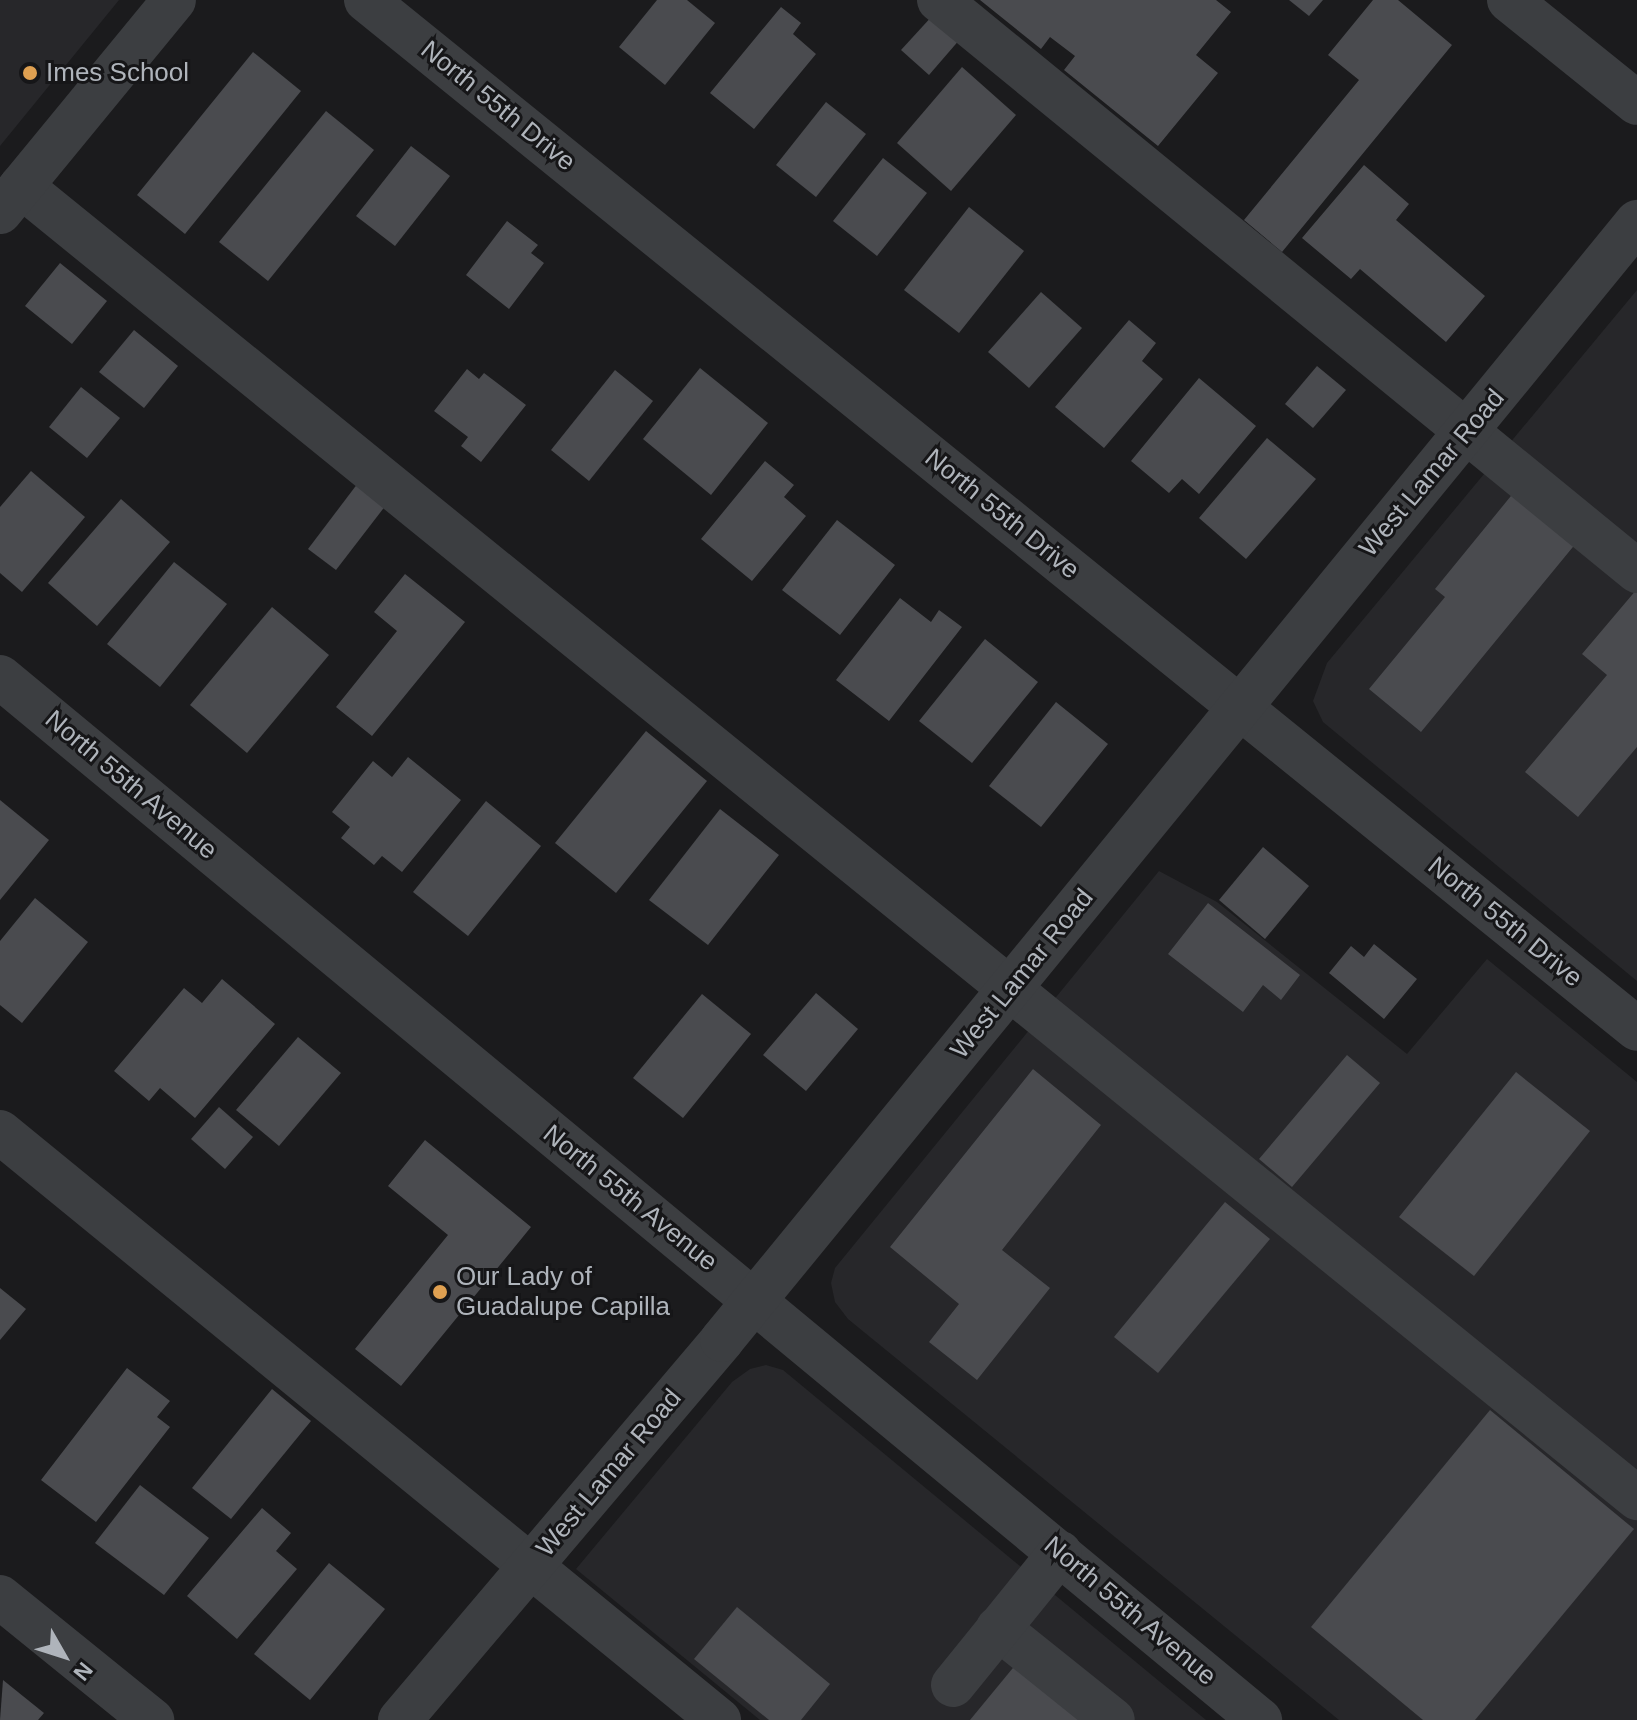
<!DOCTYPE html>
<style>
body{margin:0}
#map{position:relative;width:1637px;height:1720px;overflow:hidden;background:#1b1b1d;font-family:Arial,sans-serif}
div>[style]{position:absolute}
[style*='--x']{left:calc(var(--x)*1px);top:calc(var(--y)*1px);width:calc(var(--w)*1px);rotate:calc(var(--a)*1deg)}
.built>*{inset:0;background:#27272a}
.building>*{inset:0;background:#4a4b4f}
.minor>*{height:44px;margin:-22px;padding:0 22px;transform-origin:22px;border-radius:22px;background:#3c3e41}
.dots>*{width:22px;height:22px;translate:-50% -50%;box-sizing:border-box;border:4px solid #161618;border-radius:50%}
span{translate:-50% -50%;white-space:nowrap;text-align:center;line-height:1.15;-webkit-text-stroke:6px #161618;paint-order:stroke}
.poi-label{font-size:26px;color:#afb4bb}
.left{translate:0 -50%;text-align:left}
.street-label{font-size:26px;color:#afb4bb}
.north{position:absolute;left:24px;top:1616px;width:80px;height:80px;-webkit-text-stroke:6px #161618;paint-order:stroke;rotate:129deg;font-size:22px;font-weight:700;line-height:32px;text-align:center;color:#afb4bb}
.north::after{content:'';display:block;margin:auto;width:28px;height:36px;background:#afb4bb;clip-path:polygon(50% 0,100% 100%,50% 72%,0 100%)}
</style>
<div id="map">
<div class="built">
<i style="clip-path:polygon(0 0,119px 0,0 146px)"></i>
<i style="clip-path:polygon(1637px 290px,1637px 981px,1323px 722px,1313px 701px,1327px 663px)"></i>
<i style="clip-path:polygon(1159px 871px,1217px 902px,1407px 1054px,1487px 959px,1637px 1082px,1637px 1720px,1339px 1720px,848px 1319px,835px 1302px,831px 1283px,835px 1268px)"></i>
<i style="clip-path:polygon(766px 1365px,783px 1370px,1206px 1720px,760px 1720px,576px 1569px,732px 1382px,750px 1369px)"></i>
</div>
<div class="building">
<i style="clip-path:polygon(657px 0,687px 0,715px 23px,665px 85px,619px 47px)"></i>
<i style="clip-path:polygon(980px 0,1216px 0,1231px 12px,1196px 55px,1218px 73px,1158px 146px,1064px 70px,1075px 56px,1050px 37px,1041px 49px)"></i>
<i style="clip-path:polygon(1289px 0,1323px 0,1309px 16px)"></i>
<i style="clip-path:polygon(1373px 0,1398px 0,1452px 45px,1282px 252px,1244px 220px,1359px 80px,1328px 55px)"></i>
<i style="clip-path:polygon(781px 7px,801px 23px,793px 34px,816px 54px,754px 129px,710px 93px)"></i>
<i style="clip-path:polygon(934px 14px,961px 38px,929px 75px,901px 50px)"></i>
<i style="clip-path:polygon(253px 52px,301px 91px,185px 234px,137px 195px)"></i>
<i style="clip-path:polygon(962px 67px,1016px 115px,951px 191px,897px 143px)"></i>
<i style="clip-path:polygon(826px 102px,866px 134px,816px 197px,776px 165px)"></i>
<i style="clip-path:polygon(326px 111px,374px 150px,268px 281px,219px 242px)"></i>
<i style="clip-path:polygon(411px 146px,450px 176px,395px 246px,356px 216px)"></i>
<i style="clip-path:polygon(883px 158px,927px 193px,877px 256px,833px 221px)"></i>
<i style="clip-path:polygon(1364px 165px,1409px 204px,1396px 220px,1485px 296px,1446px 342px,1360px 269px,1351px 279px,1302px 238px)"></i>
<i style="clip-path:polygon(969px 207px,1024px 251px,959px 333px,904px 290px)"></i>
<i style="clip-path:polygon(507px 221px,538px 245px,531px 253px,544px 263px,509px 309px,466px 275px)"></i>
<i style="clip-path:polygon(60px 263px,107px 301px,72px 344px,25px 306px)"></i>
<i style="clip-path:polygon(1041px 292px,1082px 328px,1029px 388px,988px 352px)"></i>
<i style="clip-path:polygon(1129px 320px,1156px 343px,1142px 361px,1163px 379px,1104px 448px,1055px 407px)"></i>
<i style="clip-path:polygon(134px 330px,178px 366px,144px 408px,99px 372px)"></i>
<i style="clip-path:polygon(1317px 366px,1346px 390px,1313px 428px,1285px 404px)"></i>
<i style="clip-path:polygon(700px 368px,768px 423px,711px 495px,643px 439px)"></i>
<i style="clip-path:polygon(467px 369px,479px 379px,484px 373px,526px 405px,481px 462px,461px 446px,468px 437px,434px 411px)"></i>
<i style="clip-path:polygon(615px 370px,653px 401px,589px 481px,551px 450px)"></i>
<i style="clip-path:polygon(1199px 378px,1256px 426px,1199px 494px,1182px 479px,1169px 493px,1131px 461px)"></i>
<i style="clip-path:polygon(81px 387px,120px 418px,87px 458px,49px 427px)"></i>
<i style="clip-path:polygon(1267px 438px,1316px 479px,1246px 559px,1199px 518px)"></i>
<i style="clip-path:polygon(765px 461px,794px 485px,784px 497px,806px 516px,752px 581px,701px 539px)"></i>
<i style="clip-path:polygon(31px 471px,85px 517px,22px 592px,0 573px,0 507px)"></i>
<i style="clip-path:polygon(358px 483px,386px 505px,336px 570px,308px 549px)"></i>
<i style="clip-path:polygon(1515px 491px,1577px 542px,1421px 732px,1369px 689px,1445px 597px,1435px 589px)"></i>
<i style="clip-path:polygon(121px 499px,170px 542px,97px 626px,48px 583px)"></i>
<i style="clip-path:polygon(837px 520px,895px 565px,840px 635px,782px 590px)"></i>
<i style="clip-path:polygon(174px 562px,227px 604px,160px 687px,107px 644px)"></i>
<i style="clip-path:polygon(405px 574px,465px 622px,372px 736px,336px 707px,397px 631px,374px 612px)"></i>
<i style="clip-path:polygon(1637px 589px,1637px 747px,1578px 817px,1525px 772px,1607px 675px,1582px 654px)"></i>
<i style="clip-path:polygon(900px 598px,931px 622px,939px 610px,962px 627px,889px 721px,836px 680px)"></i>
<i style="clip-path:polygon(272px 607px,329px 655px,247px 753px,190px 705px)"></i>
<i style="clip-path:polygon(985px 639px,1038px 682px,972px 763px,919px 721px)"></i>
<i style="clip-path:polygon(1056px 702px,1108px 744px,1041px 827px,989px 786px)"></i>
<i style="clip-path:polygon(646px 731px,707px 781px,616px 893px,555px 843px)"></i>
<i style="clip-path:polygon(408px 757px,461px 800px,402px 872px,382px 856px,374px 865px,341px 838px,350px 827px,332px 812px,373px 761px,392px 777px)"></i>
<i style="clip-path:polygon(0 800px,49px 840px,0 900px)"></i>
<i style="clip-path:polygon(486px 801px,541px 846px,468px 936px,413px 892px)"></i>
<i style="clip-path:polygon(720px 809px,779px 855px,708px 945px,649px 900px)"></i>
<i style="clip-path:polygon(1263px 847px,1309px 886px,1265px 939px,1219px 900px)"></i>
<i style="clip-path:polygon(35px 898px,88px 942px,22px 1023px,0 1005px,0 941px)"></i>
<i style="clip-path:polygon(1208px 903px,1300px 975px,1281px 1000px,1263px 985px,1243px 1012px,1168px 954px)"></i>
<i style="clip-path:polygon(1374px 944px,1417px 979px,1384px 1019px,1329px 973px,1351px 946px,1364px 957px)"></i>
<i style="clip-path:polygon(222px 979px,275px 1024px,195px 1118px,160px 1088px,149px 1101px,114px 1071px,184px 988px,202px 1003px)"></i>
<i style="clip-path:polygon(816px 993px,858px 1029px,806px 1091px,763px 1055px)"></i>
<i style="clip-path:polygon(702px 994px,751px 1034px,683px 1118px,633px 1078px)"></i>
<i style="clip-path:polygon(298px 1037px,341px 1073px,279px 1146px,236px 1110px)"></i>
<i style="clip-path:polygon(1347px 1055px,1380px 1083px,1292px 1187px,1259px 1159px)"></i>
<i style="clip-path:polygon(1033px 1069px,1101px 1125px,1002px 1250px,1050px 1288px,977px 1380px,929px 1342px,959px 1304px,890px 1247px)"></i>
<i style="clip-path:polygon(1516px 1072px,1590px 1131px,1474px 1276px,1399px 1217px)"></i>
<i style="clip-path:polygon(219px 1107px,253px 1137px,225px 1169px,191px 1139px)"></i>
<i style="clip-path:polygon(425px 1140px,531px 1227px,401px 1386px,355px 1349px,448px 1235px,388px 1186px)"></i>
<i style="clip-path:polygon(1225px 1202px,1270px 1239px,1158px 1373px,1114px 1337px)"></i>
<i style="clip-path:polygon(0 1288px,26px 1309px,0 1340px)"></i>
<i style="clip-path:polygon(127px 1368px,170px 1401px,157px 1417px,170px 1427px,96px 1522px,41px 1480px)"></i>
<i style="clip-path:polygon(272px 1389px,311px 1421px,231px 1519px,192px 1488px)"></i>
<i style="clip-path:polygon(1490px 1410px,1634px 1529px,1475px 1720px,1423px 1720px,1311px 1627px)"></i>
<i style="clip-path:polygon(140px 1485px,209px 1538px,164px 1595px,95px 1543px)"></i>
<i style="clip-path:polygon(262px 1508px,291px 1533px,276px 1551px,297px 1569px,237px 1639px,187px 1596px)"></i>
<i style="clip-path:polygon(329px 1563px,385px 1609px,310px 1700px,254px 1654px)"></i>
<i style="clip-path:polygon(737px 1607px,830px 1684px,801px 1720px,769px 1720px,694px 1659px)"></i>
<i style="clip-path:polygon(1017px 1663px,1087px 1720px,970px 1720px)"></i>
<i style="clip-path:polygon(3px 1680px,44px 1713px,38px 1720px,0 1720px)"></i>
</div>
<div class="minor">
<i style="--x:366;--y:0;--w:1635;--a:38.99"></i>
<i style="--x:939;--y:0;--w:902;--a:39.28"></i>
<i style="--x:1509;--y:0;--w:164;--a:38.8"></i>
<i style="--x:21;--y:186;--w:2082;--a:39.07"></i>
<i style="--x:0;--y:212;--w:274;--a:-50.6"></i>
<i style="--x:0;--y:677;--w:1636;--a:39.62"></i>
<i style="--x:0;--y:1132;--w:929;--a:39.28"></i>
<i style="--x:0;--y:1597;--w:196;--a:39"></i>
<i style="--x:998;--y:1628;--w:147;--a:38.7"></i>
<i style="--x:953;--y:1685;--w:170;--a:-51"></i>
<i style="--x:400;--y:1720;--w:498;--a:-49.7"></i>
<i style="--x:722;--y:1340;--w:1445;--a:-50.7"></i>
</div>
<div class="dots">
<i style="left:30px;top:73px;background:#dfa051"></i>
<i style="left:440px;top:1292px;background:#dfa051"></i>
</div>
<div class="poi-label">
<span class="left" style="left:46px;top:73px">Imes School</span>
<span class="left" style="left:456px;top:1292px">Our Lady of<br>Guadalupe Capilla</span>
</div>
<div class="street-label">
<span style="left:498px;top:106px;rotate:39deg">North 55th Drive</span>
<span style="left:1432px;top:473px;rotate:-50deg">West Lamar Road</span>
<span style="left:1002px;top:514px;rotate:39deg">North 55th Drive</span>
<span style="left:131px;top:785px;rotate:40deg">North 55th Avenue</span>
<span style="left:1505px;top:922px;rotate:39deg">North 55th Drive</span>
<span style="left:1022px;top:974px;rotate:-51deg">West Lamar Road</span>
<span style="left:630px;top:1198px;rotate:39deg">North 55th Avenue</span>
<span style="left:609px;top:1473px;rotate:-50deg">West Lamar Road</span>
<span style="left:1130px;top:1611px;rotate:40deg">North 55th Avenue</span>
</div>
<div class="north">N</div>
</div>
